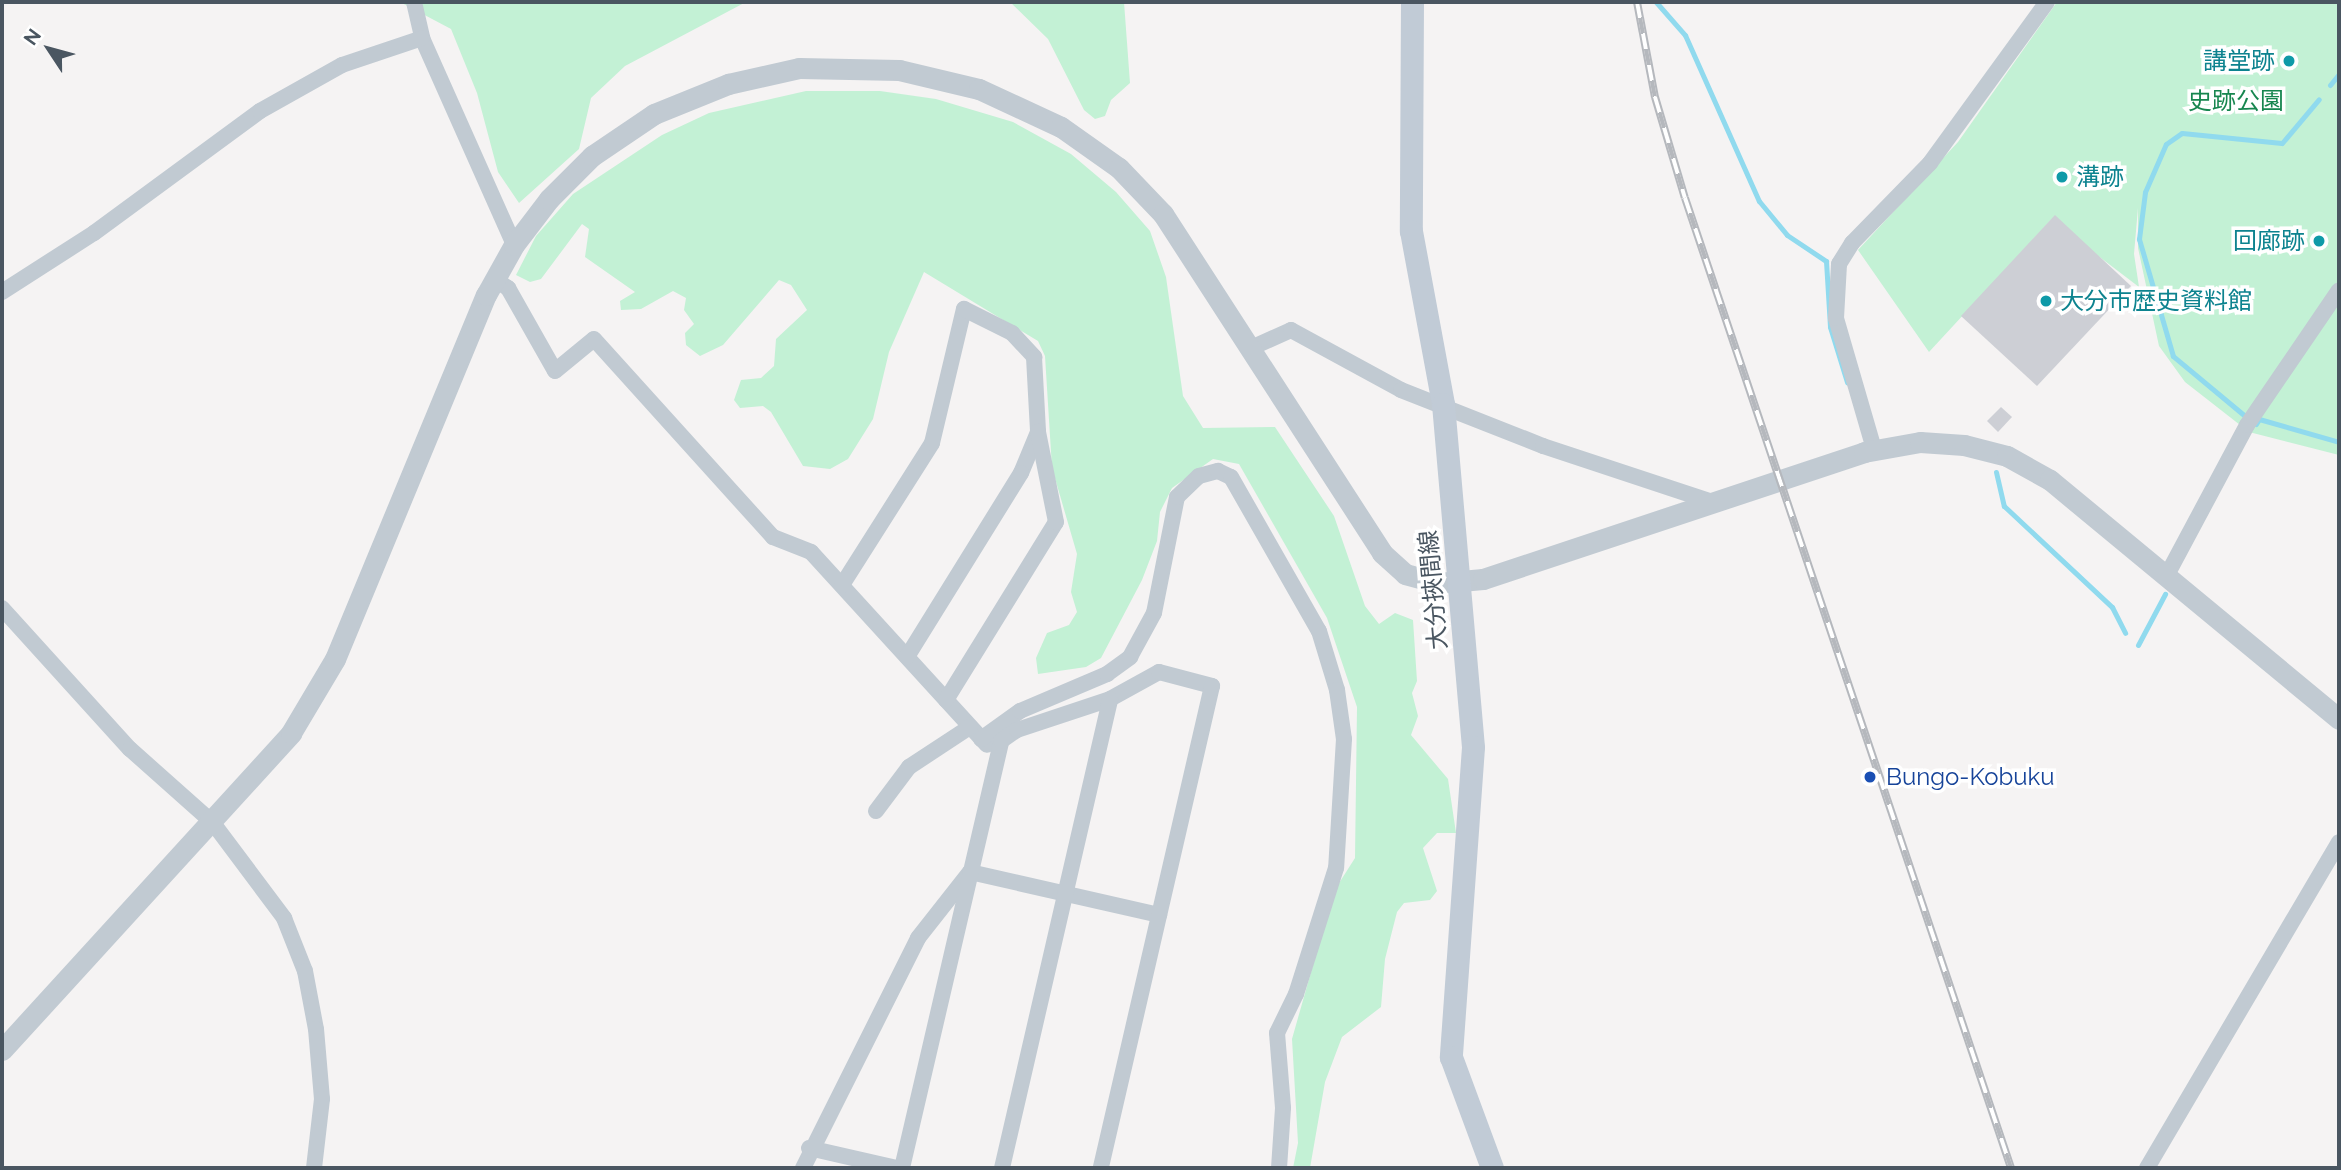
<!DOCTYPE html>
<meta charset="utf-8">
<style>
body{margin:0}
#map{position:relative;width:2341px;height:1170px;overflow:hidden;background:#f5f3f3;font-family:Raleway,"Noto Sans JP",sans-serif}
div>[style]{position:absolute}
[style*='--x']{left:calc(var(--x)*1px);top:calc(var(--y)*1px);width:calc(var(--w)*1px);rotate:calc(var(--a)*1deg)}
.green>*{inset:0;background:#c3f1d5}
.stream>*{height:5px;margin:-2.5px;padding:0 2.5px;transform-origin:2.5px;border-radius:2.5px;background:#90daee}
.building>*{inset:0;background:#cdcfd5}
.minor>*{height:16px;margin:-8px;padding:0 8px;transform-origin:8px;border-radius:8px;background:#c1cad2}
.tertiary>*{height:21px;margin:-10.5px;padding:0 10.5px;transform-origin:10.5px;border-radius:10.5px;background:#c1cad2}
.secondary>*{height:23px;margin:-11.5px;padding:0 11.5px;transform-origin:11.5px;border-radius:11.5px;background:#c1cbd6}
.rail>*{height:8px;margin-top:-4px;transform-origin:0;background:repeating-linear-gradient(90deg,#fff 0 16px,#b5b8bd 0 32px);box-sizing:border-box;border-block:2px solid #b5b8bd}
.dots>*{width:19px;height:19px;translate:-50% -50%;box-sizing:border-box;border:4px solid #fff;border-radius:50%}
span{translate:-50% -50%;white-space:nowrap;text-align:center;line-height:1.15;-webkit-text-stroke:7px #fff;paint-order:stroke}
.culture-label{font-size:24px;color:#0d838f}
.right{translate:-100% -50%;text-align:right}
.left{translate:0 -50%;text-align:left}
.park-label{font-size:24px;color:#17864f}
.street-label{font-size:24px;color:#4a5661}
.transit-label{font-size:24px;color:#164399}
.frame{position:absolute;inset:0;border:4px solid #4a5661;pointer-events:none}
.north{position:absolute;left:14px;top:14px;width:70px;height:70px;-webkit-text-stroke:5px #fff;paint-order:stroke;rotate:306deg;font-size:19px;font-weight:700;line-height:28px;text-align:center;color:#4a5661}
.north::after{content:'';display:block;margin:auto;width:24px;height:32px;background:#4a5661;clip-path:polygon(50% 0,100% 100%,50% 72%,0 100%)}
</style>
<div id="map">
<div class="green">
<i style="clip-path:polygon(400px 2px,746px 2px,625px 66px,591px 98px,579px 149px,519px 203px,498px 172px,477px 93px,451px 29px)"></i>
<i style="clip-path:polygon(1010px 2px,1124px 2px,1130px 83px,1111px 100px,1105px 116px,1095px 119px,1084px 110px,1048px 39px)"></i>
<i style="clip-path:polygon(2057px 2px,2339px 2px,2339px 455px,2249px 432px,2185px 382px,2159px 346px,2138px 248px,2138px 208px,2134px 254px,2139px 287px,2051px 220px,1929px 352px,1858px 250px,1958px 142px)"></i>
<i style="clip-path:polygon(806px 91px,880px 91px,936px 99px,1013px 122px,1071px 154px,1116px 192px,1150px 231px,1166px 277px,1183px 396px,1203px 428px,1275px 427px,1334px 516px,1365px 606px,1379px 624px,1395px 613px,1413px 620px,1417px 681px,1412px 693px,1418px 716px,1411px 735px,1448px 779px,1456px 833px,1437px 833px,1423px 848px,1437px 891px,1430px 900px,1404px 903px,1397px 912px,1385px 959px,1381px 1007px,1342px 1037px,1325px 1082px,1310px 1168px,1293px 1168px,1298px 1143px,1292px 1039px,1334px 891px,1355px 858px,1357px 707px,1327px 618px,1239px 464px,1213px 459px,1172px 488px,1160px 512px,1157px 541px,1142px 580px,1101px 658px,1086px 667px,1038px 674px,1036px 658px,1047px 633px,1069px 625px,1077px 612px,1071px 592px,1077px 554px,1052px 468px,1045px 356px,1038px 341px,924px 272px,889px 352px,873px 419px,848px 459px,830px 469px,803px 466px,771px 412px,763px 406px,740px 408px,734px 400px,741px 380px,761px 378px,774px 366px,776px 339px,807px 310px,791px 285px,779px 280px,723px 345px,700px 356px,686px 345px,685px 333px,694px 324px,684px 310px,686px 298px,673px 291px,641px 309px,621px 310px,620px 301px,635px 292px,585px 257px,589px 229px,582px 224px,541px 279px,530px 282px,516px 275px,536px 236px,573px 194px,662px 135px,709px 113px)"></i>
</div>
<div class="stream">
<i style="--x:1656;--y:2;--w:44;--a:48.7"></i>
<i style="--x:1685;--y:35;--w:182;--a:66"></i>
<i style="--x:1759;--y:201;--w:44;--a:50.5"></i>
<i style="--x:1787;--y:235;--w:47;--a:33.7"></i>
<i style="--x:1826;--y:261;--w:66;--a:86.5"></i>
<i style="--x:1830;--y:327;--w:58;--a:72.8"></i>
<i style="--x:2330;--y:85;--w:14;--a:-51"></i>
<i style="--x:2245;--y:416;--w:94;--a:-140.2"></i>
<i style="--x:2173;--y:356;--w:122;--a:-106.2"></i>
<i style="--x:2139;--y:239;--w:47;--a:-82.7"></i>
<i style="--x:2145;--y:192;--w:52;--a:-66.4"></i>
<i style="--x:2166;--y:144;--w:19;--a:-35"></i>
<i style="--x:2182;--y:133;--w:100;--a:5.7"></i>
<i style="--x:2282;--y:143;--w:57;--a:-49.9"></i>
<i style="--x:2256;--y:424;--w:6;--a:-59"></i>
<i style="--x:2259;--y:419;--w:83;--a:16"></i>
<i style="--x:1996;--y:472;--w:35;--a:77"></i>
<i style="--x:2004;--y:506;--w:148;--a:43.1"></i>
<i style="--x:2112;--y:607;--w:29;--a:63"></i>
<i style="--x:2138;--y:645;--w:58;--a:-62.1"></i>
</div>
<div class="building">
<i style="clip-path:polygon(2055px 215px,2131px 286px,2037px 386px,1961px 316px)"></i>
<i style="clip-path:polygon(2001px 407px,2012px 417px,1998px 432px,1987px 421px)"></i>
</div>
<div class="minor">
<i style="--x:414;--y:2;--w:37;--a:77"></i>
<i style="--x:422;--y:38;--w:227;--a:66"></i>
<i style="--x:494;--y:279;--w:17;--a:33"></i>
<i style="--x:508;--y:288;--w:95;--a:60.5"></i>
<i style="--x:555;--y:371;--w:50;--a:-39.4"></i>
<i style="--x:594;--y:339;--w:267;--a:47.9"></i>
<i style="--x:773;--y:537;--w:41;--a:21.5"></i>
<i style="--x:811;--y:552;--w:261;--a:47.6"></i>
<i style="--x:2;--y:292;--w:109;--a:-32.7"></i>
<i style="--x:94;--y:233;--w:206;--a:-36.3"></i>
<i style="--x:260;--y:111;--w:94;--a:-29.3"></i>
<i style="--x:342;--y:65;--w:84;--a:-18.6"></i>
<i style="--x:1251;--y:348;--w:44;--a:-24.2"></i>
<i style="--x:1291;--y:330;--w:125;--a:28.6"></i>
<i style="--x:1401;--y:390;--w:153;--a:21.5"></i>
<i style="--x:1543;--y:446;--w:178;--a:18.3"></i>
<i style="--x:1874;--y:449;--w:136;--a:-106.2"></i>
<i style="--x:1836;--y:318;--w:54;--a:-86.8"></i>
<i style="--x:1839;--y:264;--w:25;--a:-58"></i>
<i style="--x:1852;--y:243;--w:112;--a:-45.7"></i>
<i style="--x:1930;--y:163;--w:199;--a:-54"></i>
<i style="--x:2167;--y:575;--w:170;--a:-61.9"></i>
<i style="--x:2247;--y:425;--w:163;--a:-55.7"></i>
<i style="--x:842;--y:585;--w:168;--a:-57.6"></i>
<i style="--x:932;--y:443;--w:138;--a:-76.6"></i>
<i style="--x:964;--y:309;--w:54;--a:26.6"></i>
<i style="--x:1012;--y:333;--w:33;--a:47"></i>
<i style="--x:1034;--y:357;--w:75;--a:86.9"></i>
<i style="--x:1038;--y:432;--w:44;--a:112.5"></i>
<i style="--x:1021;--y:473;--w:216;--a:121.8"></i>
<i style="--x:2;--y:608;--w:190;--a:47.8"></i>
<i style="--x:130;--y:749;--w:111;--a:41.7"></i>
<i style="--x:213;--y:823;--w:119;--a:53.2"></i>
<i style="--x:284;--y:918;--w:57;--a:68.4"></i>
<i style="--x:305;--y:971;--w:59;--a:79.3"></i>
<i style="--x:316;--y:1029;--w:70;--a:85.1"></i>
<i style="--x:322;--y:1099;--w:69;--a:96.6"></i>
<i style="--x:946;--y:700;--w:209;--a:-58.3"></i>
<i style="--x:1056;--y:522;--w:92;--a:-101.3"></i>
<i style="--x:981;--y:739;--w:48;--a:-35.7"></i>
<i style="--x:1020;--y:711;--w:95;--a:-23"></i>
<i style="--x:1107;--y:674;--w:29;--a:-36"></i>
<i style="--x:1130;--y:657;--w:50;--a:-61.4"></i>
<i style="--x:1154;--y:613;--w:118;--a:-78.8"></i>
<i style="--x:1177;--y:497;--w:30;--a:-44"></i>
<i style="--x:1199;--y:476;--w:20;--a:-15"></i>
<i style="--x:1218;--y:471;--w:14;--a:25"></i>
<i style="--x:1231;--y:477;--w:177;--a:60.3"></i>
<i style="--x:1319;--y:631;--w:62;--a:73"></i>
<i style="--x:1337;--y:690;--w:49;--a:81.9"></i>
<i style="--x:1344;--y:739;--w:129;--a:93.5"></i>
<i style="--x:1336;--y:868;--w:132;--a:107.6"></i>
<i style="--x:1296;--y:994;--w:43;--a:116"></i>
<i style="--x:1277;--y:1033;--w:75;--a:85.4"></i>
<i style="--x:1283;--y:1108;--w:60;--a:93.8"></i>
<i style="--x:876;--y:811;--w:55;--a:-53.1"></i>
<i style="--x:909;--y:767;--w:73;--a:-33.3"></i>
<i style="--x:809;--y:1148;--w:89;--a:12.9"></i>
<i style="--x:803;--y:1168;--w:257;--a:-63.4"></i>
<i style="--x:918;--y:938;--w:84;--a:-51.8"></i>
<i style="--x:970;--y:872;--w:194;--a:12.8"></i>
<i style="--x:902;--y:1168;--w:438;--a:-76.9"></i>
<i style="--x:1001;--y:741;--w:19;--a:-35"></i>
<i style="--x:1017;--y:730;--w:98;--a:-18.4"></i>
<i style="--x:1110;--y:699;--w:56;--a:-28.9"></i>
<i style="--x:1159;--y:672;--w:55;--a:14.8"></i>
<i style="--x:1212;--y:686;--w:495;--a:103"></i>
<i style="--x:1002;--y:1168;--w:481;--a:-77"></i>
<i style="--x:2147;--y:1168;--w:378;--a:-59.5"></i>
</div>
<div class="tertiary">
<i style="--x:2;--y:1050;--w:429;--a:-47.6"></i>
<i style="--x:291;--y:733;--w:86;--a:-59.3"></i>
<i style="--x:335;--y:659;--w:394;--a:-67.5"></i>
<i style="--x:486;--y:295;--w:57;--a:-60.8"></i>
<i style="--x:514;--y:245;--w:58;--a:-52.7"></i>
<i style="--x:549;--y:199;--w:61;--a:-45"></i>
<i style="--x:592;--y:156;--w:75;--a:-34.1"></i>
<i style="--x:654;--y:114;--w:80;--a:-22.1"></i>
<i style="--x:728;--y:84;--w:73;--a:-12.7"></i>
<i style="--x:799;--y:68;--w:100;--a:1.1"></i>
<i style="--x:899;--y:70;--w:82;--a:13.4"></i>
<i style="--x:979;--y:89;--w:90;--a:24.9"></i>
<i style="--x:1061;--y:127;--w:71;--a:35.3"></i>
<i style="--x:1119;--y:168;--w:64;--a:46.3"></i>
<i style="--x:1163;--y:214;--w:404;--a:57.1"></i>
<i style="--x:1382;--y:553;--w:31;--a:42"></i>
<i style="--x:1405;--y:574;--w:34;--a:15"></i>
<i style="--x:1438;--y:583;--w:45;--a:-5.1"></i>
<i style="--x:1483;--y:579;--w:402;--a:-18.4"></i>
<i style="--x:1864;--y:452;--w:57;--a:-10.1"></i>
<i style="--x:1920;--y:442;--w:44;--a:3.9"></i>
<i style="--x:1964;--y:445;--w:44;--a:14.3"></i>
<i style="--x:2007;--y:456;--w:49;--a:29.2"></i>
<i style="--x:2050;--y:480;--w:375;--a:39.6"></i>
</div>
<div class="secondary">
<i style="--x:1412;--y:2;--w:229;--a:90.3"></i>
<i style="--x:1411;--y:231;--w:176;--a:79.5"></i>
<i style="--x:1443;--y:404;--w:344;--a:85"></i>
<i style="--x:1473;--y:747;--w:311;--a:94.1"></i>
<i style="--x:1451;--y:1057;--w:118;--a:69.7"></i>
</div>
<div class="rail">
<i style="--x:1637;--y:2;--w:97;--a:79.3"></i>
<i style="--x:1655;--y:97;--w:105;--a:73.5"></i>
<i style="--x:1685;--y:198;--w:1023;--a:71.42"></i>
</div>
<div class="dots">
<i style="left:2289px;top:61px;background:#0f9aa8"></i>
<i style="left:2062px;top:177px;background:#0f9aa8"></i>
<i style="left:2319px;top:241px;background:#0f9aa8"></i>
<i style="left:2046px;top:301px;background:#0f9aa8"></i>
<i style="left:1870px;top:777px;background:#1a4fb4"></i>
</div>
<div class="culture-label">
<span class="right" style="left:2275px;top:61px">講堂跡</span>
<span class="left" style="left:2076px;top:177px">溝跡</span>
<span class="right" style="left:2305px;top:241px">回廊跡</span>
<span class="left" style="left:2060px;top:301px">大分市歴史資料館</span>
</div>
<div class="park-label">
<span style="left:2236px;top:101px">史跡公園</span>
</div>
<div class="street-label">
<span style="left:1433px;top:590px;rotate:-95deg">大分挾間線</span>
</div>
<div class="transit-label">
<span class="left" style="left:1886px;top:777px">Bungo-Kobuku</span>
</div>
<div class="frame"></div>
<div class="north">N</div>
</div>
